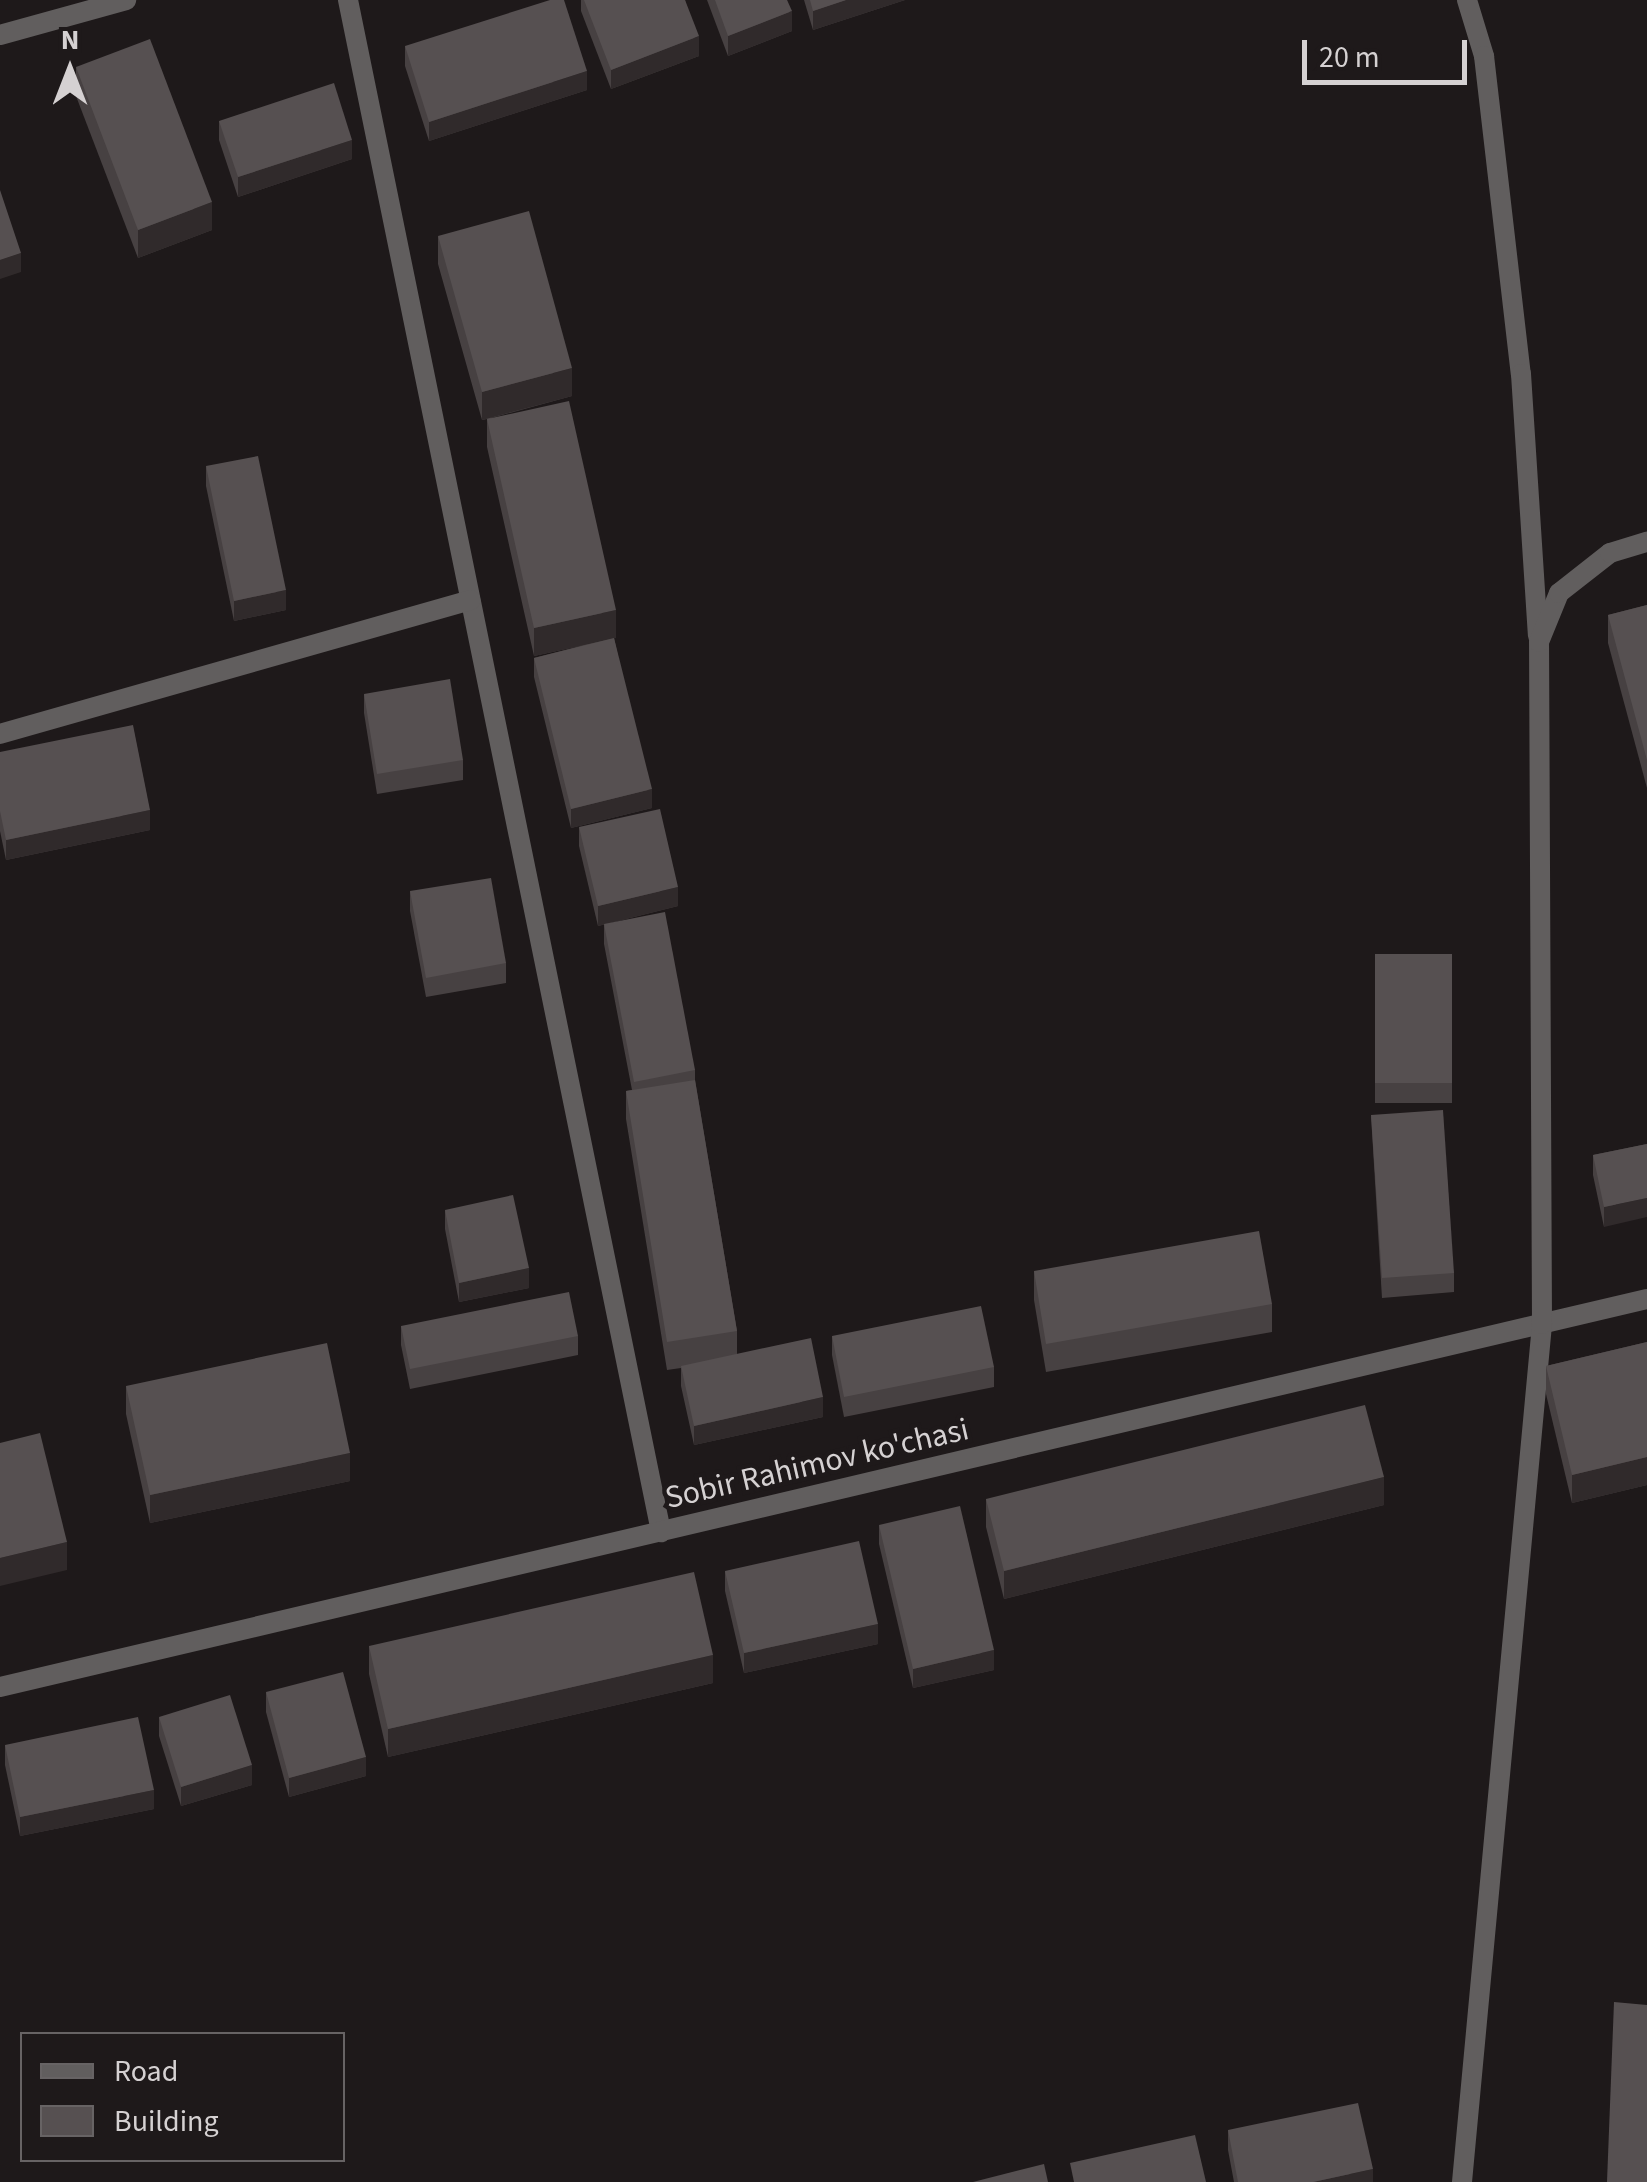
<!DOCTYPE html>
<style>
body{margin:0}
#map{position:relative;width:1647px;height:2182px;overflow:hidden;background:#1e191a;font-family:"Source Sans 3",sans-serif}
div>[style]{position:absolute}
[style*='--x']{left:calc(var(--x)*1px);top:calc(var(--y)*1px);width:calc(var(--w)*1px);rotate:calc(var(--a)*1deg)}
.minor>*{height:20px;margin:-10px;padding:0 10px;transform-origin:10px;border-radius:10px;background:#615e5e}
.wall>*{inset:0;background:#474142}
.shaded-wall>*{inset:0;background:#302a2b}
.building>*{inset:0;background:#565051}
span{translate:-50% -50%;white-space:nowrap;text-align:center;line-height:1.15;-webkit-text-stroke:9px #1e191a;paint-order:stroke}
.street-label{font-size:32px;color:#d5d1d2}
.legend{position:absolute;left:20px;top:2032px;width:325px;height:130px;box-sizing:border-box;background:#1e191a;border:2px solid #676364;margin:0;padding:12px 18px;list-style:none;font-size:30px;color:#d5d1d2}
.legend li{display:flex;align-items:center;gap:20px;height:50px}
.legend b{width:50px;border:2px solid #676364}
.north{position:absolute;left:20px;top:20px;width:100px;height:100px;-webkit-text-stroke:8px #1e191a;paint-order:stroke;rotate:0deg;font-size:28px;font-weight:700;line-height:40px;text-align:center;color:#d5d1d2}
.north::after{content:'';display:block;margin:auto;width:35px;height:45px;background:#d5d1d2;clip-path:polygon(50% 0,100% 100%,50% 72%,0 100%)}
.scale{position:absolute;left:1302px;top:40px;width:165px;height:45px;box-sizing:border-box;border:5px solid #d5d1d2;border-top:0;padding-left:12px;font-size:30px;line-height:35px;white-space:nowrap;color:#d5d1d2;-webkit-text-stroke:8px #1e191a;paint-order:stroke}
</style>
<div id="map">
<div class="minor">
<i style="--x:348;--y:0;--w:1564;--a:78.45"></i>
<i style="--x:1467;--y:0;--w:59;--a:73.1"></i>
<i style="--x:1484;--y:56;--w:320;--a:83.4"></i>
<i style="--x:1521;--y:374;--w:262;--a:86.3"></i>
<i style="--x:0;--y:35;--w:131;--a:-15.5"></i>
<i style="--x:0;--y:734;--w:489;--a:-15.9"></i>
<i style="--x:0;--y:1687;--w:1692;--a:-13.26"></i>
<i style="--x:1462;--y:2182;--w:862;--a:-84.67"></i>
<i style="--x:1542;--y:1324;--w:682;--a:-90.25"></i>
<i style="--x:1539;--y:642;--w:53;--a:-67.8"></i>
<i style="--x:1559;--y:593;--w:65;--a:-38.1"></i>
<i style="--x:1610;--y:553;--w:39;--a:-17"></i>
</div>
<div class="wall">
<i style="clip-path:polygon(581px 0,685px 0,699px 56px,611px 89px,581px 11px)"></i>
<i style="clip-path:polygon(707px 0,787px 0,792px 31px,728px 56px)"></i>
<i style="clip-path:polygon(804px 0,905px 0,813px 30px)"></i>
<i style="clip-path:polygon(405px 46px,587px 90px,429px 141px,405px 66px)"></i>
<i style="clip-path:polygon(76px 67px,212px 230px,138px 258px,76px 96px)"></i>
<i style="clip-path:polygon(219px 121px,352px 159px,238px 197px,219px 140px)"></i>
<i style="clip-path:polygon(438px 236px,572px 396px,491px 418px,616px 638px,614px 638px,652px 808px,571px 828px,534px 677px,534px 658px,584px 645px,534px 656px,487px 447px,487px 419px,482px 420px,438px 264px)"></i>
<i style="clip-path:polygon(206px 466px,286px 610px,234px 621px,206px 486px)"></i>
<i style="clip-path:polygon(1647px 605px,1647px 788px,1608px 643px,1608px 615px)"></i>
<i style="clip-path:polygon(364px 694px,463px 760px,463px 780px,377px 794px,364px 713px)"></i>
<i style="clip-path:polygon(0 752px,150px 830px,6px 860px,0 831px)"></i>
<i style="clip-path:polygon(579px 827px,678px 906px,598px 926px,579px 846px)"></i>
<i style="clip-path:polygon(410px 891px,506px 963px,506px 983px,426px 997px,410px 911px)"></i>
<i style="clip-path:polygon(604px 924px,695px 1070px,695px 1080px,737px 1331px,737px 1354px,823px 1417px,694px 1445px,681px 1386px,681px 1368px,667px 1370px,626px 1119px,626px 1091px,632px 1090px,604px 944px)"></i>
<i style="clip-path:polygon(1375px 954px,1452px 954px,1452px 1103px,1375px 1103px)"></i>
<i style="clip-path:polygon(1371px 1115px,1454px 1273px,1454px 1292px,1382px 1298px)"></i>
<i style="clip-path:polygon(1647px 1144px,1604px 1227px,1593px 1175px,1593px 1155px)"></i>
<i style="clip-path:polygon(445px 1210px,529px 1288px,459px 1302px,445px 1229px)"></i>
<i style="clip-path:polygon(1034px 1271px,1272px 1304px,1272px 1332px,1046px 1372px,1034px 1300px)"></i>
<i style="clip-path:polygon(401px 1326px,578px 1336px,578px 1355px,410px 1389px,401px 1345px)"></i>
<i style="clip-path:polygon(832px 1336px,994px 1367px,994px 1387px,844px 1417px,832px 1355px)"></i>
<i style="clip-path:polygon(1647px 1342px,1647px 1485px,1572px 1503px,1546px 1394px,1546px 1366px)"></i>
<i style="clip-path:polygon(126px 1386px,350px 1481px,150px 1523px,126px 1414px)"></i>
<i style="clip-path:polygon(986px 1499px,1384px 1505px,1004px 1599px,986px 1527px)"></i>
<i style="clip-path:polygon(879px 1525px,994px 1670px,913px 1688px,879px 1544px)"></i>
<i style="clip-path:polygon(725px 1571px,878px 1644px,744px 1673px,725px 1591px)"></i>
<i style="clip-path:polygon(369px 1646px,713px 1683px,388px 1757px,369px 1674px)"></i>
<i style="clip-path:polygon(266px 1692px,366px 1776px,289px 1797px,266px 1712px)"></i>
<i style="clip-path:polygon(159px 1717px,252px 1785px,181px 1806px,159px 1736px)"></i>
<i style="clip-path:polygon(5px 1745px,154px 1809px,20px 1836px,5px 1765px)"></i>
<i style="clip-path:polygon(1228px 2130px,1373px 2182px,1234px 2182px,1228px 2150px)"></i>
</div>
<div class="shaded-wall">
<i style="clip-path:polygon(846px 0,905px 0,813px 30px,813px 11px)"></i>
<i style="clip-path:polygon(792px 11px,792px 31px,728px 56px,728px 36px)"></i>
<i style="clip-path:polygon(699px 36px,699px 56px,611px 89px,611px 70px)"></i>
<i style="clip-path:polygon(587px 71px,587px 90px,429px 141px,429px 122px)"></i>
<i style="clip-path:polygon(352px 140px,352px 159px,238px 197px,238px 177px)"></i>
<i style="clip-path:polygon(212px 202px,212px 230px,138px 258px,138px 230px)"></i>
<i style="clip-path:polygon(21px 253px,21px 272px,0 279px,0 260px)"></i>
<i style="clip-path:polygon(572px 368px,572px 396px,482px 420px,482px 392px)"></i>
<i style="clip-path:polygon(286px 590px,286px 610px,234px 621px,234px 601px)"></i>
<i style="clip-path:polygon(616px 610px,616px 638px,534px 656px,534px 628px)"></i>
<i style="clip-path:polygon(652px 789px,652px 808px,571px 828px,571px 809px)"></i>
<i style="clip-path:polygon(150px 810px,150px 830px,6px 860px,6px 840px)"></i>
<i style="clip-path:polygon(678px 887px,678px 906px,598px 926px,598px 906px)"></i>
<i style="clip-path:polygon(1647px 1198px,1647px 1217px,1604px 1227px,1604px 1207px)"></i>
<i style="clip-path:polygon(529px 1268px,529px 1288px,459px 1302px,459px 1283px)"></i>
<i style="clip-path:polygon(823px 1397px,823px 1417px,694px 1445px,694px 1426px)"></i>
<i style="clip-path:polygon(350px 1453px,350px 1481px,150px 1523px,150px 1495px)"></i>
<i style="clip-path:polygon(1647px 1457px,1647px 1485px,1572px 1503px,1572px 1475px)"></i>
<i style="clip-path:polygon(1384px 1477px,1384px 1505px,1004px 1599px,1004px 1571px)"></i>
<i style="clip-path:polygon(67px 1542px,67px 1570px,0 1586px,0 1558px)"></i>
<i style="clip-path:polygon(878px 1624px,878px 1644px,744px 1673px,744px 1653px)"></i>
<i style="clip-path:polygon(994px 1650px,994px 1670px,913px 1688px,913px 1669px)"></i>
<i style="clip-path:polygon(713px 1655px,713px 1683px,388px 1757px,388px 1729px)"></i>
<i style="clip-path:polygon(366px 1757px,366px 1776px,289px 1797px,289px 1778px)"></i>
<i style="clip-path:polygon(252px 1765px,252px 1785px,181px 1806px,181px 1787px)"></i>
<i style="clip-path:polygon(154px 1790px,154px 1809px,20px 1836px,20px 1817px)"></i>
<i style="clip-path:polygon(1373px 2169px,1373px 2182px,1313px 2182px)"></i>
</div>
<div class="building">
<i style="clip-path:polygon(550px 0,564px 0,587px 71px,429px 122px,405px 46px)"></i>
<i style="clip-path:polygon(584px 0,685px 0,699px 36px,611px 70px)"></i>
<i style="clip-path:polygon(715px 0,787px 0,792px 11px,728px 36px)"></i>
<i style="clip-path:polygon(810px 0,846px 0,813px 11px)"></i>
<i style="clip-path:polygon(150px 39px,212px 202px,138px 230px,76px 67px)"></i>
<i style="clip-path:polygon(334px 83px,352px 140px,238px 177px,219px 121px)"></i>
<i style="clip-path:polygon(0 190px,21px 253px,0 260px)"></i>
<i style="clip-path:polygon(529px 211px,572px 368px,482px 392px,438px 236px)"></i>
<i style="clip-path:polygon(569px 401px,616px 610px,534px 628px,487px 419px)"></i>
<i style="clip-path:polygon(258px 456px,286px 590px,234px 601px,206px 466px)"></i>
<i style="clip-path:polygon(1647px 605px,1647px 760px,1608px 615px)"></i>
<i style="clip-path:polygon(614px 638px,652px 789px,571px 809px,534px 658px)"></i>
<i style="clip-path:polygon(450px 679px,463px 760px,377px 774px,364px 694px)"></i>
<i style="clip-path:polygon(133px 725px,150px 810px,6px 840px,0 811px,0 752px)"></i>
<i style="clip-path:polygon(660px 809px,678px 887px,598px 906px,579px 827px)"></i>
<i style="clip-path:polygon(491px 878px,506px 963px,426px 978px,410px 891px)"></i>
<i style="clip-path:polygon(665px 912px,695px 1070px,634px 1082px,604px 924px)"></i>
<i style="clip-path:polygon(1375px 954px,1452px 954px,1452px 1083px,1375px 1083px)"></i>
<i style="clip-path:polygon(695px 1080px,737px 1331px,667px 1342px,626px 1091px)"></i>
<i style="clip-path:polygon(1443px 1110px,1454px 1273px,1382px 1278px,1371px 1115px)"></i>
<i style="clip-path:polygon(1647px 1144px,1647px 1198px,1604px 1207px,1593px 1155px)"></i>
<i style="clip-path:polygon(513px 1195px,529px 1268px,459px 1283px,445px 1210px)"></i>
<i style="clip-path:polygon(1259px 1231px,1272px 1304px,1046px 1344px,1034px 1271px)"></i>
<i style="clip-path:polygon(569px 1292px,578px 1336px,410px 1369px,401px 1326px)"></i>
<i style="clip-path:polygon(981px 1306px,994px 1367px,844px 1397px,832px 1336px)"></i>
<i style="clip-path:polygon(811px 1338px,823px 1397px,694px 1426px,681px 1366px)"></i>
<i style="clip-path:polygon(1647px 1342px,1647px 1457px,1572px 1475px,1546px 1366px)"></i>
<i style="clip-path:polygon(327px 1343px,350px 1453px,150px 1495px,126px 1386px)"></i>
<i style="clip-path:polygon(1365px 1405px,1384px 1477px,1004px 1571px,986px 1499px)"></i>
<i style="clip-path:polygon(40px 1433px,67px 1542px,0 1558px,0 1443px)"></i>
<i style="clip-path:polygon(960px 1506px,994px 1650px,913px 1669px,879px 1525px)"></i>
<i style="clip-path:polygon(859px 1541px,878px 1624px,744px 1653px,725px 1571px)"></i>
<i style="clip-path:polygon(694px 1572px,713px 1655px,388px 1729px,369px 1646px)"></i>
<i style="clip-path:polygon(343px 1672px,366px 1757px,289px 1778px,266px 1692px)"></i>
<i style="clip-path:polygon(230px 1695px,252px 1765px,181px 1787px,159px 1717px)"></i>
<i style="clip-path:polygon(138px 1717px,154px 1790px,20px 1817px,5px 1745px)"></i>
<i style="clip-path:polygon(1614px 2002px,1647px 2005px,1647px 2182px,1607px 2182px)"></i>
<i style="clip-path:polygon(1358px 2103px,1373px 2169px,1313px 2182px,1238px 2182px,1228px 2130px)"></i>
<i style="clip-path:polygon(1195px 2135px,1206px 2182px,1074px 2182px,1070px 2163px)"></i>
<i style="clip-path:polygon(1044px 2164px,1048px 2182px,973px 2182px)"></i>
</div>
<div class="street-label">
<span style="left:817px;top:1464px;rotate:-13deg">Sobir Rahimov ko'chasi</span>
</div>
<ul class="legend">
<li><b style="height:12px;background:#615e5e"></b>Road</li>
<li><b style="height:28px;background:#565051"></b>Building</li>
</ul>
<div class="north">N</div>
<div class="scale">20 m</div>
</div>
